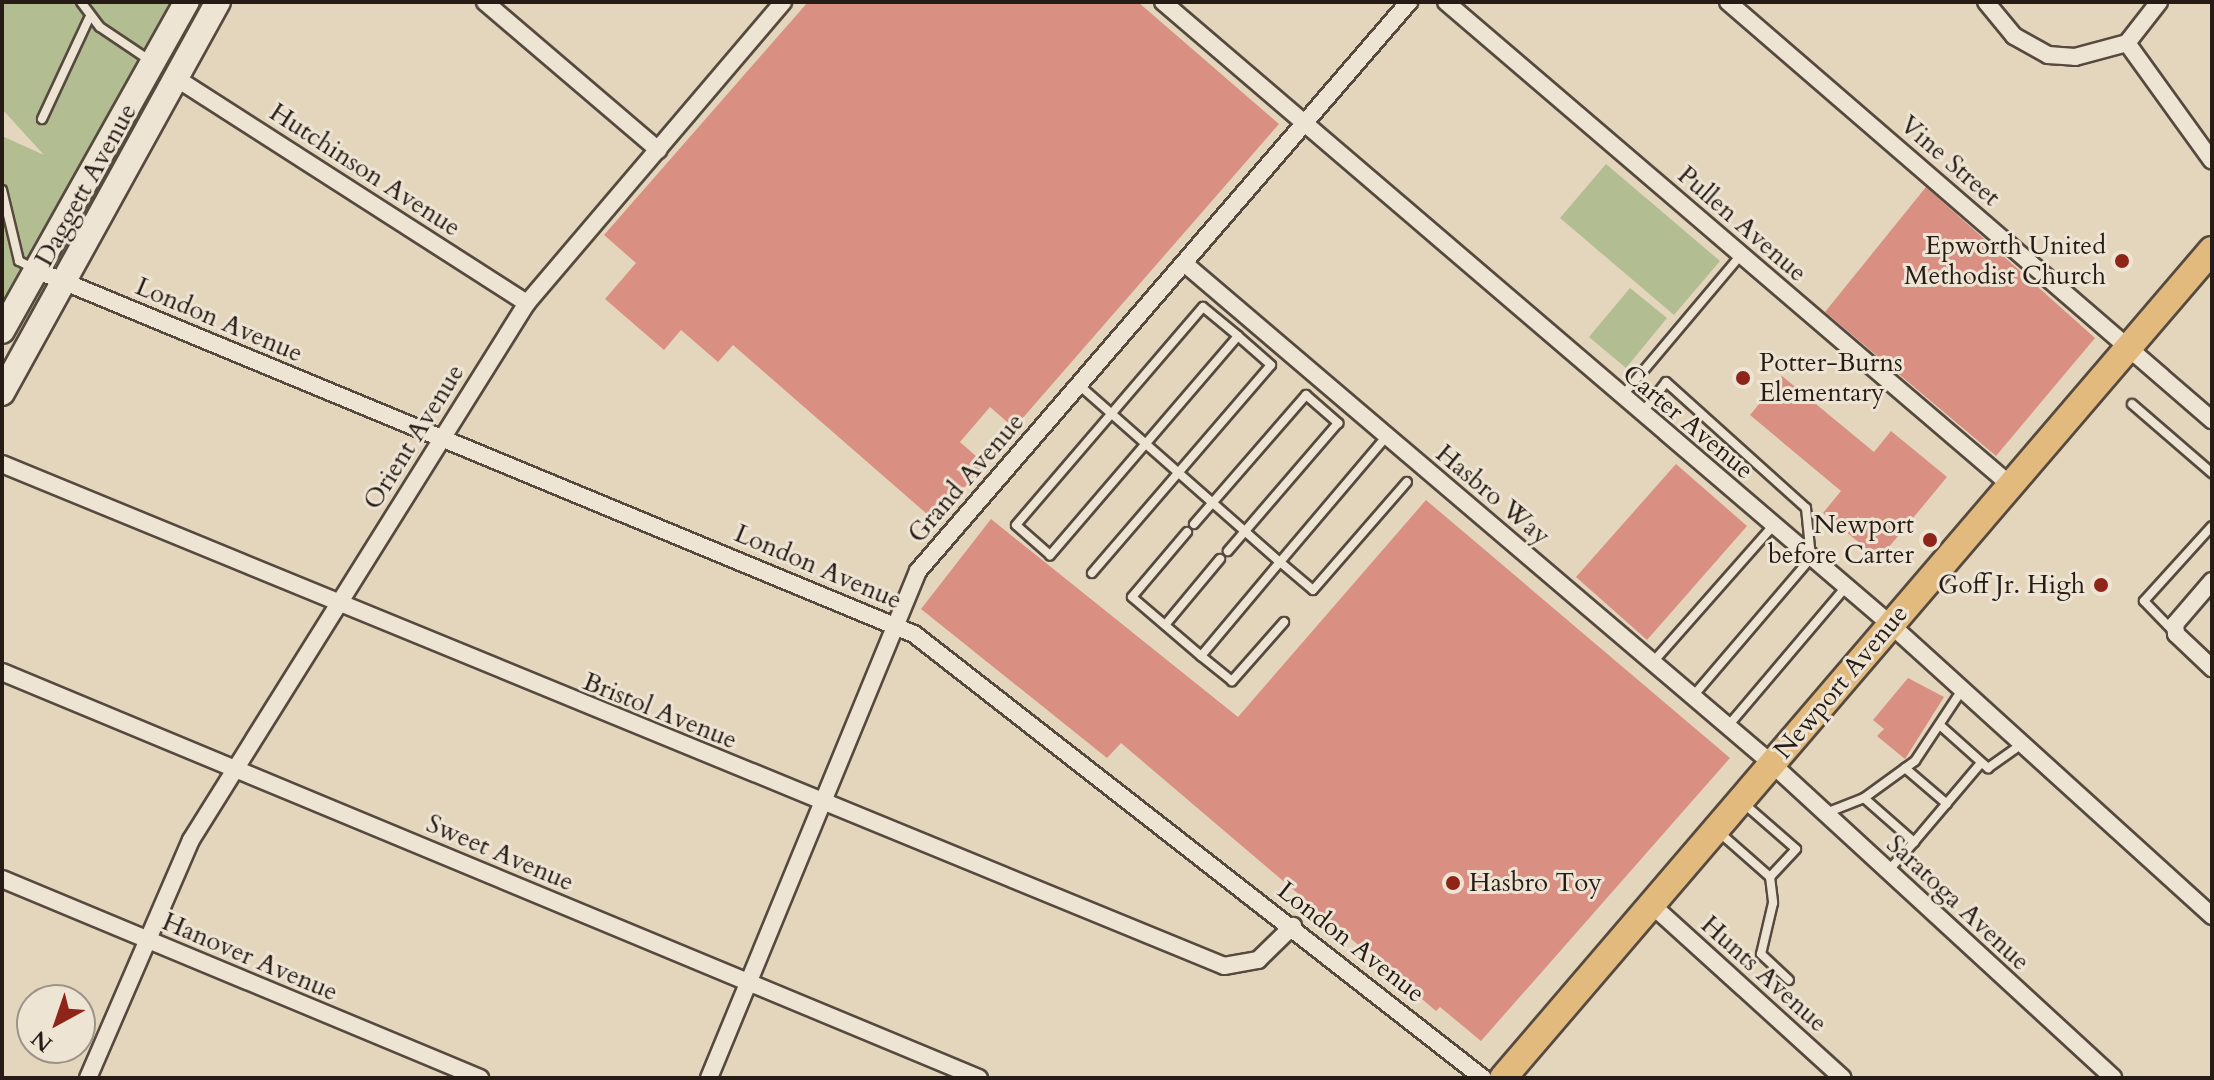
<!DOCTYPE html>
<style>
body{margin:0}
#map{position:relative;width:2214px;height:1080px;overflow:hidden;background:#e4d5bd;font-family:Cardo,serif}
div>[style]{position:absolute}
[style*='--x']{left:calc(var(--x)*1px);top:calc(var(--y)*1px);width:calc(var(--w)*1px);rotate:calc(var(--a)*1deg)}
.green>*{inset:0;background:#b3bd92}
.building>*{inset:0;background:#d99082}
.roads{filter:drop-shadow(2px 0 #564a3f) drop-shadow(-2px 0 #564a3f) drop-shadow(0 2px #564a3f) drop-shadow(0 -2px #564a3f)}
.lane>*{height:8px;margin:-4px;padding:0 4px;transform-origin:4px;border-radius:4px;background:#ede4d4}
.street>*{height:16px;margin:-8px;padding:0 8px;transform-origin:8px;border-radius:8px;background:#ede4d4}
.secondary>*{height:24px;margin:-12px;padding:0 12px;transform-origin:12px;border-radius:12px;background:#ede4d4}
.primary>*{height:26px;margin:-13px;padding:0 13px;transform-origin:13px;border-radius:13px;background:#e2ba7e}
.dots>*{width:22px;height:22px;translate:-50% -50%;box-sizing:border-box;border:4px solid #ede4d4;border-radius:50%}
span{translate:-50% -50%;white-space:nowrap;text-align:center;line-height:1.15;-webkit-text-stroke:6px #ede4d4;paint-order:stroke}
.street-label{font-size:26px;color:#261b15}
.poi-label{font-size:26px;color:#261b15}
.right{translate:-100% -50%;text-align:right}
.left{translate:0 -50%;text-align:left}
.frame{position:absolute;inset:0;border:4px solid #261b15;pointer-events:none}
.north{position:absolute;left:16px;top:984px;width:80px;height:80px;box-sizing:border-box;background:#ede4d4;border:2px solid #9d9488;border-radius:50%;rotate:220deg;font-size:22px;font-weight:700;line-height:32px;text-align:center;color:#261b15}
.north::after{content:'';display:block;margin:auto;width:28px;height:36px;background:#8f2418;clip-path:polygon(50% 0,100% 100%,50% 72%,0 100%)}
</style>
<div id="map">
<div class="green">
<i style="clip-path:polygon(2px 2px,174px 2px,2px 331px,2px 136px,44px 155px,2px 109px)"></i>
<i style="clip-path:polygon(1606px 164px,1720px 261px,1674px 315px,1560px 218px)"></i>
<i style="clip-path:polygon(1630px 288px,1667px 318px,1626px 368px,1589px 337px)"></i>
</div>
<div class="building">
<i style="clip-path:polygon(808px 2px,1138px 2px,1279px 124px,1014px 428px,990px 407px,960px 442px,985px 464px,935px 521px,733px 345px,718px 362px,681px 330px,664px 350px,605px 299px,636px 263px,604px 235px)"></i>
<i style="clip-path:polygon(1926px 187px,2095px 338px,1996px 456px,1825px 312px)"></i>
<i style="clip-path:polygon(1782px 376px,1874px 452px,1891px 431px,1947px 477px,1879px 559px,1823px 513px,1841px 491px,1750px 415px)"></i>
<i style="clip-path:polygon(1676px 464px,1747px 526px,1647px 640px,1576px 577px)"></i>
<i style="clip-path:polygon(1426px 500px,1730px 758px,1481px 1041px,1440px 1007px,1436px 1011px,1121px 743px,1107px 758px,921px 609px,991px 519px,1238px 717px)"></i>
<i style="clip-path:polygon(1908px 678px,1944px 697px,1905px 759px,1877px 736px,1884px 729px,1873px 720px)"></i>
</div>
<div class="roads">
<div class="lane">
<i style="--x:81;--y:2;--w:31;--a:53"></i>
<i style="--x:100;--y:27;--w:63;--a:33.9"></i>
<i style="--x:42;--y:119;--w:111;--a:-65"></i>
<i style="--x:2;--y:190;--w:73;--a:76.5"></i>
<i style="--x:19;--y:261;--w:18;--a:27"></i>
<i style="--x:1079;--y:385;--w:268;--a:41.4"></i>
<i style="--x:1280;--y:562;--w:165;--a:-49.7"></i>
<i style="--x:1623;--y:395;--w:183;--a:-49.9"></i>
<i style="--x:2132;--y:404;--w:106;--a:40.8"></i>
<i style="--x:1642;--y:413;--w:39;--a:-52"></i>
<i style="--x:1666;--y:382;--w:188;--a:42"></i>
<i style="--x:1806;--y:508;--w:50;--a:84.3"></i>
<i style="--x:1811;--y:558;--w:182;--a:130.5"></i>
<i style="--x:1194;--y:524;--w:171;--a:-49"></i>
<i style="--x:1306;--y:395;--w:43;--a:41.2"></i>
<i style="--x:1338;--y:423;--w:169;--a:130.7"></i>
<i style="--x:1187;--y:532;--w:85;--a:130.2"></i>
<i style="--x:1132;--y:597;--w:91;--a:40.5"></i>
<i style="--x:1092;--y:573;--w:274;--a:-49.3"></i>
<i style="--x:1271;--y:365;--w:44;--a:-138.7"></i>
<i style="--x:1238;--y:336;--w:289;--a:130.6"></i>
<i style="--x:1050;--y:555;--w:45;--a:-138.6"></i>
<i style="--x:1016;--y:525;--w:287;--a:-49.4"></i>
<i style="--x:1203;--y:307;--w:45;--a:39.6"></i>
<i style="--x:1284;--y:622;--w:79;--a:131.4"></i>
<i style="--x:1232;--y:681;--w:40;--a:-141"></i>
<i style="--x:1201;--y:656;--w:123;--a:-50"></i>
<i style="--x:1280;--y:562;--w:43;--a:40.3"></i>
<i style="--x:1313;--y:590;--w:143;--a:-49"></i>
<i style="--x:1165;--y:625;--w:86;--a:-50.2"></i>
<i style="--x:2176;--y:634;--w:46;--a:-134.1"></i>
<i style="--x:2144;--y:601;--w:101;--a:-47.8"></i>
<i style="--x:1653;--y:662;--w:181;--a:-48.6"></i>
<i style="--x:1962;--y:690;--w:85;--a:123.5"></i>
<i style="--x:1915;--y:761;--w:63;--a:144"></i>
<i style="--x:1864;--y:798;--w:67;--a:41.3"></i>
<i style="--x:1914;--y:842;--w:104;--a:-49.7"></i>
<i style="--x:1728;--y:726;--w:182;--a:-49.7"></i>
<i style="--x:1942;--y:727;--w:62;--a:41.7"></i>
<i style="--x:1988;--y:768;--w:42;--a:-35.2"></i>
<i style="--x:1905;--y:768;--w:55;--a:40.6"></i>
<i style="--x:1826;--y:813;--w:41;--a:-21.5"></i>
<i style="--x:1720;--y:833;--w:67;--a:41.3"></i>
<i style="--x:1770;--y:877;--w:38;--a:-47"></i>
<i style="--x:1796;--y:849;--w:70;--a:-139"></i>
<i style="--x:1888;--y:871;--w:39;--a:-48"></i>
<i style="--x:1770;--y:877;--w:26;--a:83"></i>
<i style="--x:1773;--y:903;--w:52;--a:103.2"></i>
<i style="--x:1761;--y:954;--w:38;--a:43"></i>
</div>
<div class="street">
<i style="--x:485;--y:2;--w:228;--a:40.5"></i>
<i style="--x:1163;--y:2;--w:957;--a:40.55"></i>
<i style="--x:1890;--y:624;--w:435;--a:42.2"></i>
<i style="--x:1446;--y:2;--w:740;--a:40.56"></i>
<i style="--x:1728;--y:2;--w:640;--a:40.82"></i>
<i style="--x:1986;--y:2;--w:44;--a:50.5"></i>
<i style="--x:2014;--y:36;--w:39;--a:29"></i>
<i style="--x:2048;--y:55;--w:27;--a:4"></i>
<i style="--x:2075;--y:57;--w:54;--a:-15.1"></i>
<i style="--x:2127;--y:43;--w:52;--a:-52"></i>
<i style="--x:2127;--y:43;--w:145;--a:54.2"></i>
<i style="--x:176;--y:78;--w:417;--a:32.7"></i>
<i style="--x:1184;--y:263;--w:771;--a:40.42"></i>
<i style="--x:1771;--y:763;--w:465;--a:42.6"></i>
<i style="--x:36;--y:270;--w:950;--a:22.52"></i>
<i style="--x:914;--y:634;--w:722;--a:37.97"></i>
<i style="--x:2;--y:464;--w:1321;--a:22.33"></i>
<i style="--x:1224;--y:966;--w:35;--a:-10"></i>
<i style="--x:1258;--y:960;--w:49;--a:-44.2"></i>
<i style="--x:2212;--y:581;--w:57;--a:130.7"></i>
<i style="--x:2175;--y:624;--w:10;--a:84"></i>
<i style="--x:2176;--y:634;--w:50;--a:43.4"></i>
<i style="--x:2;--y:672;--w:1058;--a:22.57"></i>
<i style="--x:2;--y:879;--w:518;--a:22.6"></i>
<i style="--x:1653;--y:906;--w:256;--a:42.2"></i>
<i style="--x:88;--y:1078;--w:259;--a:-66.6"></i>
<i style="--x:191;--y:840;--w:633;--a:-57.97"></i>
<i style="--x:527;--y:303;--w:395;--a:-49.6"></i>
<i style="--x:709;--y:1078;--w:548;--a:-67.6"></i>
<i style="--x:918;--y:571;--w:752;--a:-49.21"></i>
</div>
<div class="secondary">
<i style="--x:2;--y:331;--w:377;--a:-60.7"></i>
<i style="--x:2;--y:393;--w:447;--a:-61.1"></i>
</div>
<div class="primary">
<i style="--x:1503;--y:1078;--w:1090;--a:-49.43"></i>
</div>
</div>
<div class="dots">
<i style="left:2122px;top:261px;background:#8f2418"></i>
<i style="left:1743px;top:378px;background:#8f2418"></i>
<i style="left:1930px;top:540px;background:#8f2418"></i>
<i style="left:2101px;top:585px;background:#8f2418"></i>
<i style="left:1453px;top:883px;background:#8f2418"></i>
</div>
<div class="street-label">
<span style="left:1950px;top:161px;rotate:41deg">Vine Street</span>
<span style="left:365px;top:170px;rotate:33deg">Hutchinson Avenue</span>
<span style="left:86px;top:185px;rotate:-61deg">Daggett Avenue</span>
<span style="left:1742px;top:224px;rotate:41deg">Pullen Avenue</span>
<span style="left:219px;top:320px;rotate:23deg">London Avenue</span>
<span style="left:1688px;top:422px;rotate:40deg">Carter Avenue</span>
<span style="left:414px;top:437px;rotate:-58deg">Orient Avenue</span>
<span style="left:966px;top:478px;rotate:-49deg">Grand Avenue</span>
<span style="left:1493px;top:495px;rotate:40deg">Hasbro Way</span>
<span style="left:818px;top:567px;rotate:23deg">London Avenue</span>
<span style="left:1841px;top:682px;rotate:-50deg">Newport Avenue</span>
<span style="left:660px;top:711px;rotate:22deg">Bristol Avenue</span>
<span style="left:500px;top:853px;rotate:23deg">Sweet Avenue</span>
<span style="left:1958px;top:903px;rotate:43deg">Saratoga Avenue</span>
<span style="left:1351px;top:942px;rotate:38deg">London Avenue</span>
<span style="left:250px;top:957px;rotate:23deg">Hanover Avenue</span>
<span style="left:1764px;top:974px;rotate:42deg">Hunts Avenue</span>
</div>
<div class="poi-label">
<span class="right" style="left:2106px;top:261px">Epworth United<br>Methodist Church</span>
<span class="left" style="left:1759px;top:378px">Potter-Burns<br>Elementary</span>
<span class="right" style="left:1914px;top:540px">Newport<br>before Carter</span>
<span class="right" style="left:2085px;top:585px">Goff Jr. High</span>
<span class="left" style="left:1469px;top:883px">Hasbro Toy</span>
</div>
<div class="frame"></div>
<div class="north">N</div>
</div>
